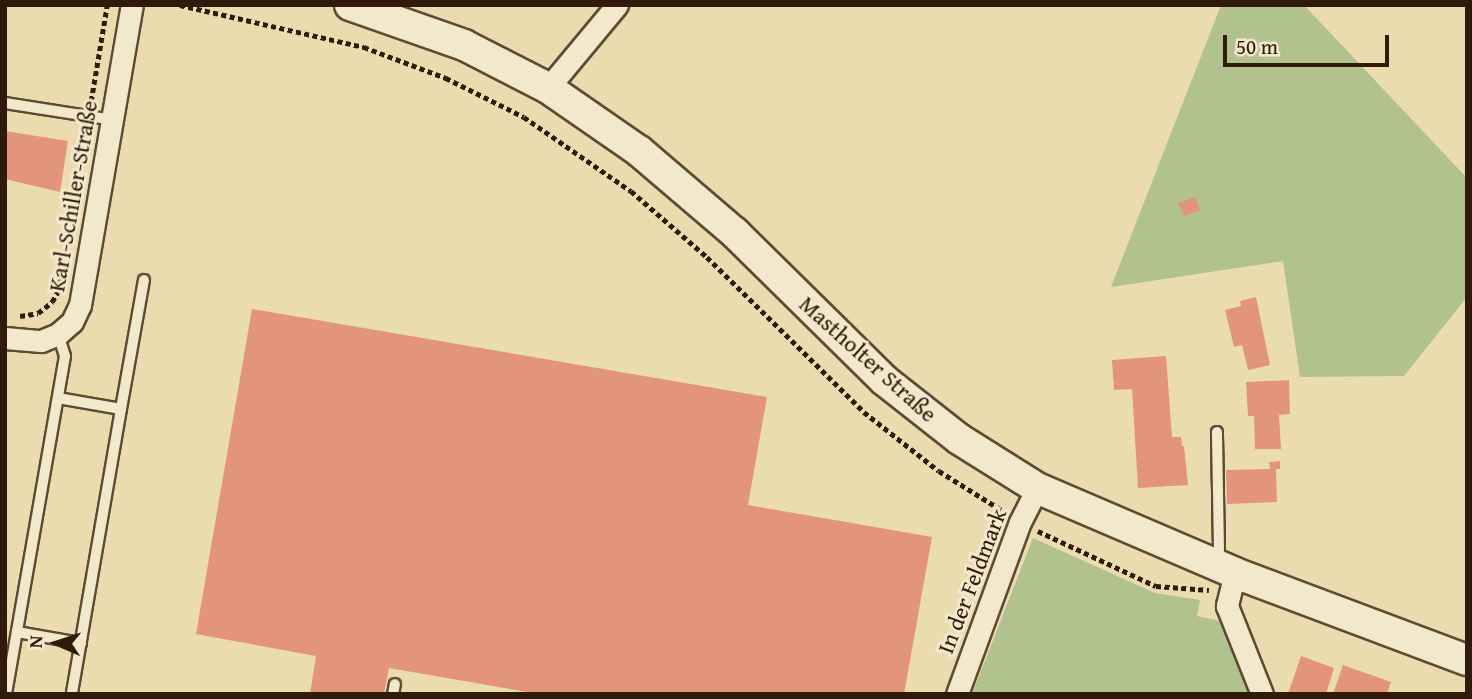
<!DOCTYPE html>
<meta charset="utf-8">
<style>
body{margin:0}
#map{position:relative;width:1472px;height:699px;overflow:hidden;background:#ebdcb0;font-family:"Gentium Book Plus",serif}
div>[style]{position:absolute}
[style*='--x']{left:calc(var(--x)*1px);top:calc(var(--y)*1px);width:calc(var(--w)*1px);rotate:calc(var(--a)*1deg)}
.green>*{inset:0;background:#b2c28f}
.building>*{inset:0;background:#e2957c}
.path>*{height:4.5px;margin-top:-2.25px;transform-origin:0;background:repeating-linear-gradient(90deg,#301a09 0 5px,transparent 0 8.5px)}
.roads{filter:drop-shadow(2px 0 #5f4a33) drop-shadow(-2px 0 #5f4a33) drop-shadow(0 2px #5f4a33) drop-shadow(0 -2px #5f4a33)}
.service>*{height:10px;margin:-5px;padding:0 5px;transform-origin:5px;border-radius:5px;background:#f2e8cc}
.minor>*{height:21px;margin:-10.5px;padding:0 10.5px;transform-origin:10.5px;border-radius:10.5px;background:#f2e8cc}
.secondary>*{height:30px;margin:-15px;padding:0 15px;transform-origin:15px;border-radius:15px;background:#f2e8cc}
span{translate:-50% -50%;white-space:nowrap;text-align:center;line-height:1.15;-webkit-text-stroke:6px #f2e8cc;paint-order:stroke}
.street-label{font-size:23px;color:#301a09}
.frame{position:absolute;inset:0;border:7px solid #301a09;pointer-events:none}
.north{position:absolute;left:21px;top:608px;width:70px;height:70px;-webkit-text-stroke:5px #f2e8cc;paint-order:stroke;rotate:273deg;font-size:19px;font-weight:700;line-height:28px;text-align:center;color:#301a09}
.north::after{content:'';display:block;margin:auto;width:24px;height:32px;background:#301a09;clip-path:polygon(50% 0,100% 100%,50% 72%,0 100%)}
.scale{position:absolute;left:1223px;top:35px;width:166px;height:32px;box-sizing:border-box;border:4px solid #301a09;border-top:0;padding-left:9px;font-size:21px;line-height:24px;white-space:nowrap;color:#301a09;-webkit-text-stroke:5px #f2e8cc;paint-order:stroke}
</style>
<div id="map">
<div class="green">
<i style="clip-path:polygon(1221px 5px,1304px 5px,1467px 178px,1467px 297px,1404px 376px,1300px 377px,1283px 261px,1111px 287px)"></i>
<i style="clip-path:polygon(1033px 538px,1155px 593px,1200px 600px,1197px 616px,1224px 622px,1252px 694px,972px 694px)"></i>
</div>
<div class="building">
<i style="clip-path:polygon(5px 131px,68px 141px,60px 192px,5px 179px)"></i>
<i style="clip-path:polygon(1195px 197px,1200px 210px,1184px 216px,1178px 203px)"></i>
<i style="clip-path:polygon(1256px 297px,1270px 365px,1248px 370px,1242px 345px,1234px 347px,1225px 310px,1241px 306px,1240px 301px)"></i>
<i style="clip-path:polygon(252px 309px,767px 397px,748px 505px,932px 537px,904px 694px,538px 694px,389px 668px,384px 694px,310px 694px,316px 656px,196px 634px)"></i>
<i style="clip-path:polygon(1166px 356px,1172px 437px,1181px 437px,1182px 446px,1184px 446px,1188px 485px,1138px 488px,1132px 389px,1114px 390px,1112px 360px)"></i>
<i style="clip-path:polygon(1289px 380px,1290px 414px,1279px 415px,1281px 449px,1255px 449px,1254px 416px,1248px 416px,1246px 382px)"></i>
<i style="clip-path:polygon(1280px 461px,1280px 469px,1276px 469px,1277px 502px,1227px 504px,1226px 470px,1270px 469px,1269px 462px)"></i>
<i style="clip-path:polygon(1301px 656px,1334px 668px,1326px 694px,1288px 694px)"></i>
<i style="clip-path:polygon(1343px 665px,1391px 682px,1387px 694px,1333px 694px)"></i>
</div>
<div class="path">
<i style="--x:180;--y:5;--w:189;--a:12.9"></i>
<i style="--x:364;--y:47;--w:88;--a:20.7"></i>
<i style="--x:446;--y:78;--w:87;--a:26.6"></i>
<i style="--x:524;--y:117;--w:130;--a:34.7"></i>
<i style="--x:631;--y:191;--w:101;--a:41"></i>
<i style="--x:707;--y:257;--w:221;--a:44.6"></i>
<i style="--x:864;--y:412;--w:95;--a:38.2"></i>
<i style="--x:939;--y:471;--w:75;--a:32"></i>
<i style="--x:91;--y:101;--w:97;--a:-80.5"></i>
<i style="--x:20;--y:316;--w:18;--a:-9"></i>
<i style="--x:38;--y:313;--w:18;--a:-38"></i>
<i style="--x:52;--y:302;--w:13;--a:-61"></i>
<i style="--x:58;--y:291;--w:162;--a:-80.1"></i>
<i style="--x:1038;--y:531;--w:130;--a:25"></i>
<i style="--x:1156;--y:586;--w:53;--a:4.3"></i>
</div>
<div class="roads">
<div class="service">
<i style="--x:5;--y:103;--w:109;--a:8.9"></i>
<i style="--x:58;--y:398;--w:64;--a:9.9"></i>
<i style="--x:121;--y:409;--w:289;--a:99.8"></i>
<i style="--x:121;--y:409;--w:131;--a:-79.9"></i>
<i style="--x:1216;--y:562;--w:12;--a:-76"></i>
<i style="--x:1219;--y:550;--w:118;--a:-91"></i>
<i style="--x:17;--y:632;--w:65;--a:9.8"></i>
<i style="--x:6;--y:694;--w:343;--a:-80.1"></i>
<i style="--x:65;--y:356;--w:23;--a:-108"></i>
<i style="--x:393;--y:694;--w:10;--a:-79"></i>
</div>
<div class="minor">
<i style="--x:548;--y:88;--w:108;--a:-50.3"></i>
<i style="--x:5;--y:338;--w:36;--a:5"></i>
<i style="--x:41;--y:341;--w:18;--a:-22"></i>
<i style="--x:58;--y:334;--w:18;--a:-41"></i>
<i style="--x:72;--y:322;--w:19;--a:-65"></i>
<i style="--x:80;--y:305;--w:304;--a:-80.2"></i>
<i style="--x:1235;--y:573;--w:34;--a:104"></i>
<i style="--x:1227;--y:606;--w:95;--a:68.3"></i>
<i style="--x:957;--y:694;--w:183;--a:-69.9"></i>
<i style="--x:1020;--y:522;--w:38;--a:-63"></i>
</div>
<div class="secondary">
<i style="--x:350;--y:5;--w:121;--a:19.3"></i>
<i style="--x:464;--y:45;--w:94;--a:27.1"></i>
<i style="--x:548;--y:88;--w:111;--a:34.7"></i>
<i style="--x:639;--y:151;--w:126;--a:40.5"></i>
<i style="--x:735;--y:233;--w:209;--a:44.6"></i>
<i style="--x:884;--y:380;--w:95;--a:38.2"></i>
<i style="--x:959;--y:439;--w:92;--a:32.1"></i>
<i style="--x:1037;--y:488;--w:215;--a:23.2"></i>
<i style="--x:1235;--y:573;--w:248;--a:20.6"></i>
</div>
</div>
<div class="street-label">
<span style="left:73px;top:196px;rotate:-80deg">Karl-Schiller-Straße</span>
<span style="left:868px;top:359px;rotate:42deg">Mastholter Straße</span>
<span style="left:972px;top:581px;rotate:-69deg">In der Feldmark</span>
</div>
<div class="frame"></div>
<div class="north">N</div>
<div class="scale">50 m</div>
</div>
